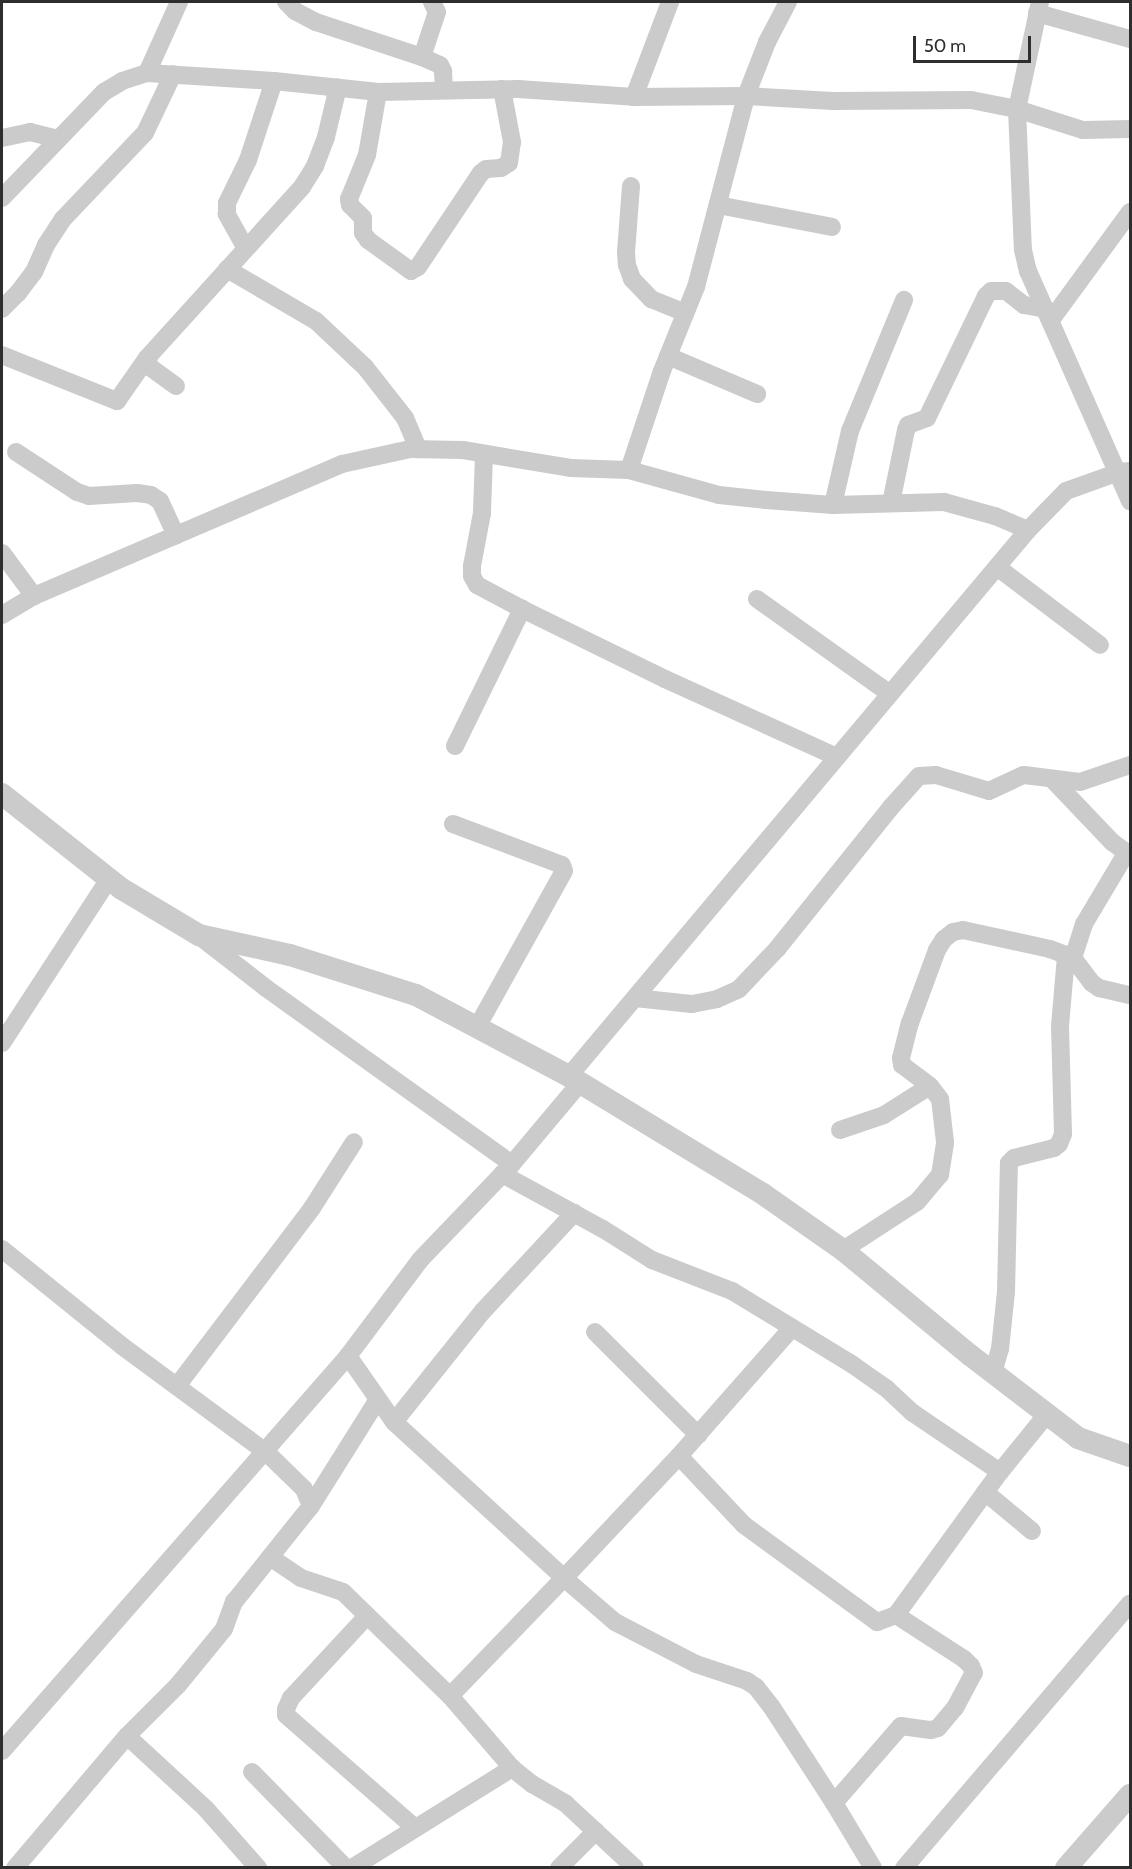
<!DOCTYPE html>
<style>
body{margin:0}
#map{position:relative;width:1132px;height:1869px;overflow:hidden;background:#fff;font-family:Cabin,sans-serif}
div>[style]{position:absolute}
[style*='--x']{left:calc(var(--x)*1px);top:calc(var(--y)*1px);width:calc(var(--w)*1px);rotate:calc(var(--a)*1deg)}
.minor>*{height:18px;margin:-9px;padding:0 9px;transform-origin:9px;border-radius:9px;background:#cbcbcb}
.tertiary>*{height:22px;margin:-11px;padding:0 11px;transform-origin:11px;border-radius:11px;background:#cbcbcb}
span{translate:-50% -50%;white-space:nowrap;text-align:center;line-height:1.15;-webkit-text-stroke:6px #fff;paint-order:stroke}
.frame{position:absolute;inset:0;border:3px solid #2e2e2e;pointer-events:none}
.scale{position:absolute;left:913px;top:36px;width:118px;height:27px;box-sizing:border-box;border:3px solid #2e2e2e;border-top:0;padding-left:8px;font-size:18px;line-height:21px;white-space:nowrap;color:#2e2e2e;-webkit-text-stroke:4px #fff;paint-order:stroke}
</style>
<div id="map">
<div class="minor">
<i style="--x:286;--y:2;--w:13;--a:45"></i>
<i style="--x:295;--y:11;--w:24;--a:28"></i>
<i style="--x:316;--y:22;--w:112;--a:18.3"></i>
<i style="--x:422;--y:57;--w:20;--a:24"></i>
<i style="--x:440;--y:65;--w:7;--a:63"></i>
<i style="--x:443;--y:71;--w:18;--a:87"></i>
<i style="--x:1040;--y:2;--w:109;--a:102.1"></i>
<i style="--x:1017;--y:109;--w:141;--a:87.6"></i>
<i style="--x:1023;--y:250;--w:22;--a:77"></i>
<i style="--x:1028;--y:271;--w:252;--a:66.1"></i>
<i style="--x:1037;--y:13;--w:97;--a:15.6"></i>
<i style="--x:422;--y:57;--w:47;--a:-71.6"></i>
<i style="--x:437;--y:12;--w:11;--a:-117"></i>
<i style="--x:147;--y:73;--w:78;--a:-65.7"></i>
<i style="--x:378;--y:92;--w:64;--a:99.9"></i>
<i style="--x:367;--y:155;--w:48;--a:112.2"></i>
<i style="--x:349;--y:199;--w:6;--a:81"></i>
<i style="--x:350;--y:205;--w:18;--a:45"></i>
<i style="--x:363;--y:218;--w:15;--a:90"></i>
<i style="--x:363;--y:233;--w:9;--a:54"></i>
<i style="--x:368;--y:240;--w:53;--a:35.8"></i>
<i style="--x:411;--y:271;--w:8;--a:-30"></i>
<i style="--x:418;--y:267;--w:113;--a:-56.2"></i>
<i style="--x:481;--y:173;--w:6;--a:-39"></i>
<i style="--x:486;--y:169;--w:15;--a:-4"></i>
<i style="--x:501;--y:168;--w:9;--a:-32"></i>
<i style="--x:509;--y:163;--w:21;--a:-82"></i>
<i style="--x:512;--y:142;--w:54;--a:-100.7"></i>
<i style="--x:634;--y:97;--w:102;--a:-69.2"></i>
<i style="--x:2;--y:138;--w:29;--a:-12"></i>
<i style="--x:30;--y:132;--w:29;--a:14"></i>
<i style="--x:631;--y:186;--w:66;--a:94.3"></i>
<i style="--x:626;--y:252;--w:13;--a:86"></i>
<i style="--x:627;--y:265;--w:15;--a:70"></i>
<i style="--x:632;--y:279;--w:28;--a:46"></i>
<i style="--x:651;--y:299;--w:37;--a:22"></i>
<i style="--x:2;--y:198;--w:147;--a:-46.1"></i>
<i style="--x:104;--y:92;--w:21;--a:-31"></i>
<i style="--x:122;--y:81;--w:26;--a:-18"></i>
<i style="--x:147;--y:73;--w:127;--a:3.6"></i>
<i style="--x:274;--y:81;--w:105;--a:6"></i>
<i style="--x:378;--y:92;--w:140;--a:-1.2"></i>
<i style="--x:518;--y:89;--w:116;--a:3.9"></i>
<i style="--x:634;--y:97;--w:112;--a:-0.5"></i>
<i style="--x:746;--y:96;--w:87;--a:3.3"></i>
<i style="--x:833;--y:101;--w:138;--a:-0.4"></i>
<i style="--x:971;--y:100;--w:47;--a:11.1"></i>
<i style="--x:1017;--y:109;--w:69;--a:17.7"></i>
<i style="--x:1083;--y:130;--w:47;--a:-1.2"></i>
<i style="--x:718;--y:205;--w:116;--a:10.9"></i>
<i style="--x:245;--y:247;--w:38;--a:-119"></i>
<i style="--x:227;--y:214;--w:11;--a:-90"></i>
<i style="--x:227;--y:203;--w:48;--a:-64"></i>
<i style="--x:248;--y:160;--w:83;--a:-71.8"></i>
<i style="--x:227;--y:269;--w:103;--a:30.3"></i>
<i style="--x:316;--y:321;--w:67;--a:43.2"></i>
<i style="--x:365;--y:367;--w:65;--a:51.9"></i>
<i style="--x:405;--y:418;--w:34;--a:67"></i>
<i style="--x:2;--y:309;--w:23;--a:-45"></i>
<i style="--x:18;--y:293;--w:26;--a:-53"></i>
<i style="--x:34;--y:272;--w:30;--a:-66"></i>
<i style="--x:46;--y:245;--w:31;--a:-57"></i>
<i style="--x:63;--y:219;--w:119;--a:-46.4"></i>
<i style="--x:145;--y:133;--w:65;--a:-64.6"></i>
<i style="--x:1051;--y:320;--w:134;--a:-53.8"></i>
<i style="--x:2;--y:355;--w:124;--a:21.8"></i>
<i style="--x:117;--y:401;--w:52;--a:-55.1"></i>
<i style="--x:668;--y:356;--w:97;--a:23.1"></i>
<i style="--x:176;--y:386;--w:32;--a:-144"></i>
<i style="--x:150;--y:367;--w:9;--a:-108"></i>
<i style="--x:147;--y:358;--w:231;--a:-47.8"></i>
<i style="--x:302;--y:187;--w:25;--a:-58"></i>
<i style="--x:315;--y:166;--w:31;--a:-69"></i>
<i style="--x:326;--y:137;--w:51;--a:-76.5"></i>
<i style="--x:16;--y:452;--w:73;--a:33.3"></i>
<i style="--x:77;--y:492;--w:13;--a:18"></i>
<i style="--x:89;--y:496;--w:48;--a:-3.6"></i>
<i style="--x:137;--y:493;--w:14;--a:8"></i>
<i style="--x:151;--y:495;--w:11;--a:34"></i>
<i style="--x:160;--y:501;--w:38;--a:65"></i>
<i style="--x:484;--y:455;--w:58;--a:92"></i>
<i style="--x:482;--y:513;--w:54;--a:100.7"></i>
<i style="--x:472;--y:566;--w:10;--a:90"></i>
<i style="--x:472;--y:576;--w:10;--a:61"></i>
<i style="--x:477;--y:585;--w:51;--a:28.1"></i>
<i style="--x:629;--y:470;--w:104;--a:-71.6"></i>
<i style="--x:662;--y:371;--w:91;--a:-68"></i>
<i style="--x:696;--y:287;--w:197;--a:-75.3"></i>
<i style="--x:746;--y:96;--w:58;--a:-68.7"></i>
<i style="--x:767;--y:42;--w:45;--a:-62.3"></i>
<i style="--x:891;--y:503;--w:75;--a:-78.4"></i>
<i style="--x:906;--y:430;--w:5;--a:-68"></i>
<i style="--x:908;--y:425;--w:20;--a:-20"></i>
<i style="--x:927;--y:418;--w:136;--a:-64.2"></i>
<i style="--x:986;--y:296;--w:7;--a:-45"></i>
<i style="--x:991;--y:291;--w:15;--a:0"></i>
<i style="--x:1006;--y:291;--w:23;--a:38"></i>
<i style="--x:1024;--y:305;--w:22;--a:10"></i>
<i style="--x:833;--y:505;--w:76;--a:-77.1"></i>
<i style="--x:850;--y:431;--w:142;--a:-67.6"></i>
<i style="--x:2;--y:553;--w:54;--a:53.3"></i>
<i style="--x:997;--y:567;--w:129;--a:37.1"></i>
<i style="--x:757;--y:599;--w:163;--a:35.5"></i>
<i style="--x:2;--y:615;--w:37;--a:-31"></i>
<i style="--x:34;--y:596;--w:335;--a:-23.2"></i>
<i style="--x:342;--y:464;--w:70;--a:-12.4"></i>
<i style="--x:410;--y:449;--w:53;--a:1.1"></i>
<i style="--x:463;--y:450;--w:109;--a:9.5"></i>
<i style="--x:570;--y:468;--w:59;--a:1.9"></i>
<i style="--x:629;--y:470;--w:93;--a:15.5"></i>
<i style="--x:719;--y:495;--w:47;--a:6.1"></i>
<i style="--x:766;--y:500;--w:67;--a:4.3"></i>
<i style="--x:833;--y:505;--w:111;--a:-1.5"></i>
<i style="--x:944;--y:502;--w:53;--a:15.4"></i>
<i style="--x:995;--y:516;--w:36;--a:23"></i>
<i style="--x:455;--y:746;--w:153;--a:-63.9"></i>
<i style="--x:522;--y:609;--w:159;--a:26.1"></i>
<i style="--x:665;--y:679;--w:189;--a:24.4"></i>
<i style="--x:1053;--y:780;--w:86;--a:46.4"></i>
<i style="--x:1112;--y:842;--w:22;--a:36"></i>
<i style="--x:453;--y:824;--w:116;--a:20.6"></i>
<i style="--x:562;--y:865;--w:6;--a:72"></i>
<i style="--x:564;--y:871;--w:179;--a:119.1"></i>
<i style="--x:199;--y:936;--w:85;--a:37.8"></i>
<i style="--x:266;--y:988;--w:302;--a:35.6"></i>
<i style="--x:1073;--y:958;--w:36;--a:-72"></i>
<i style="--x:1084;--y:924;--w:84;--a:-59.2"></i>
<i style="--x:635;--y:998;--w:57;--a:6"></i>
<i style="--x:692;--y:1004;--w:25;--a:-11"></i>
<i style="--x:717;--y:999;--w:24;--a:-24"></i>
<i style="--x:739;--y:989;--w:55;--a:-46.5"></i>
<i style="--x:777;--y:949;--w:184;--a:-51.2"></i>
<i style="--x:892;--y:806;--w:40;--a:-48"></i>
<i style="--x:919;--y:776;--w:17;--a:-3"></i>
<i style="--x:936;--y:775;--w:55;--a:16.8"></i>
<i style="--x:989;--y:791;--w:38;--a:-25"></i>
<i style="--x:1024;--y:775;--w:56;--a:7.1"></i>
<i style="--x:1080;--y:782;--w:53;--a:-18.8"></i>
<i style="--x:2;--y:1043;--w:196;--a:-56.9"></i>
<i style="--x:569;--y:1076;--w:713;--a:-49.95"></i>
<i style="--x:1028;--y:530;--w:54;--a:-45.7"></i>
<i style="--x:1066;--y:491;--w:56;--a:-19.7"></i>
<i style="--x:1119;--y:472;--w:11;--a:-5"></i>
<i style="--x:840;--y:1130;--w:46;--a:-18.8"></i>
<i style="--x:884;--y:1115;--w:54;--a:-32.2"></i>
<i style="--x:502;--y:1174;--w:115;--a:28.6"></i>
<i style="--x:603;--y:1229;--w:58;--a:32.3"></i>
<i style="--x:652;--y:1260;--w:86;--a:21.2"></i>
<i style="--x:732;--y:1291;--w:142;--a:31.4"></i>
<i style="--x:853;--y:1365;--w:42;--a:35.2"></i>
<i style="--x:887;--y:1389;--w:35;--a:43"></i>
<i style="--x:913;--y:1413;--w:105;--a:34.1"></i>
<i style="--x:2;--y:1249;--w:154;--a:38.9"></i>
<i style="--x:122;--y:1346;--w:179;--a:36.4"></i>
<i style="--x:266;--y:1452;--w:53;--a:44.2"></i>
<i style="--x:304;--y:1489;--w:11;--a:68"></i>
<i style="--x:843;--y:1250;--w:88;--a:-33"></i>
<i style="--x:917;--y:1202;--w:35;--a:-50"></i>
<i style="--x:940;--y:1175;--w:33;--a:-81"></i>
<i style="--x:945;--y:1142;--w:43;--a:-96.6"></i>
<i style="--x:940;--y:1099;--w:16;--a:-128"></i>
<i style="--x:930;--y:1086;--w:35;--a:-143"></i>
<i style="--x:902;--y:1065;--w:7;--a:-98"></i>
<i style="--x:901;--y:1058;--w:36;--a:-76"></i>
<i style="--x:910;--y:1023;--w:78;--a:-69.7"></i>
<i style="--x:937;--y:950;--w:13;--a:-58"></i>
<i style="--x:944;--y:939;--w:11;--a:-38"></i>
<i style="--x:953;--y:932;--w:10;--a:-11"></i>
<i style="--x:963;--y:930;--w:89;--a:12.3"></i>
<i style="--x:1050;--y:949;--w:25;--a:21"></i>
<i style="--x:1073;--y:958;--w:31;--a:53"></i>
<i style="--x:1092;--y:983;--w:9;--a:36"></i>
<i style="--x:1099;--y:988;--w:32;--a:13"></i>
<i style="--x:595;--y:1332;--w:146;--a:45"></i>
<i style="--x:348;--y:1356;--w:80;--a:55.1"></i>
<i style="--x:394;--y:1422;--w:231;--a:42.5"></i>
<i style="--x:564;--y:1578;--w:168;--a:-46.7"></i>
<i style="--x:679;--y:1456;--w:169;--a:-48.6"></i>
<i style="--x:993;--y:1373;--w:25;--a:-74"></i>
<i style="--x:1000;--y:1349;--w:57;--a:-84"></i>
<i style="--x:1006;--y:1292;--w:129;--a:-88.7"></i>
<i style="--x:1009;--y:1163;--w:7;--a:-45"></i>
<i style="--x:1014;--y:1158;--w:41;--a:-14"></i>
<i style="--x:1054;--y:1148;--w:6;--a:-39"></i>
<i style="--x:1059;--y:1144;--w:11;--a:-68"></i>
<i style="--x:1063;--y:1134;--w:108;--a:-91.6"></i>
<i style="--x:1060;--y:1026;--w:70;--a:-85.1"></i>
<i style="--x:177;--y:1386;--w:223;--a:-52.8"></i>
<i style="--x:312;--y:1208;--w:78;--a:-57.5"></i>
<i style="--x:394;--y:1422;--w:142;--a:-51.3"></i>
<i style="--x:483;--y:1311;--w:134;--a:-47.1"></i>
<i style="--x:679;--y:1456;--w:95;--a:46.7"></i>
<i style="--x:744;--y:1525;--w:165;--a:36.1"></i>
<i style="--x:877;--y:1622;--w:20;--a:-20"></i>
<i style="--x:896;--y:1615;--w:177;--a:-54"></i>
<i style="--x:1000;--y:1472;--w:75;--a:-51"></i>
<i style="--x:985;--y:1492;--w:61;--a:39.7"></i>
<i style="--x:270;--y:1557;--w:37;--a:34"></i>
<i style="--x:301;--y:1578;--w:44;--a:18.4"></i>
<i style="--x:343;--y:1592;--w:149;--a:44.2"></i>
<i style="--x:367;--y:1616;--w:112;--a:132.8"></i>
<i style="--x:291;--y:1698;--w:12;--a:114"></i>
<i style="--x:286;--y:1709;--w:6;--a:90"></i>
<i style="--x:286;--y:1715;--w:171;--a:41.2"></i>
<i style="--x:127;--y:1736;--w:108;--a:42.7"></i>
<i style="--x:206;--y:1809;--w:79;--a:48.6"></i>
<i style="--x:2;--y:1751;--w:525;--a:-48.78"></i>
<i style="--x:348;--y:1356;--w:120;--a:-53.1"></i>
<i style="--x:420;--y:1260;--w:133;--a:-46.2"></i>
<i style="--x:512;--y:1164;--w:106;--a:-50"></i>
<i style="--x:512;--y:1768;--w:95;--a:-130.7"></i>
<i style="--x:450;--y:1696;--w:164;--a:-46"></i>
<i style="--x:564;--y:1578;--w:67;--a:40.8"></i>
<i style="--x:615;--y:1622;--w:91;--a:27.4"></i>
<i style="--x:696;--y:1664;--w:54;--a:18.4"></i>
<i style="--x:747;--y:1681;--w:11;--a:34"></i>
<i style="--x:756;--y:1687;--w:24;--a:52"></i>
<i style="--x:771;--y:1706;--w:116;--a:57"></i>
<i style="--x:834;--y:1803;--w:76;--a:59"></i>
<i style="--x:252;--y:1772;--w:134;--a:45.6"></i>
<i style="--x:834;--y:1803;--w:102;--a:-49"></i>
<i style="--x:901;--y:1726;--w:30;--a:8"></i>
<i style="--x:931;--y:1730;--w:7;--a:-16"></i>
<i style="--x:938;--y:1728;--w:26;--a:-50"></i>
<i style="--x:955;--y:1708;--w:40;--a:-62"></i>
<i style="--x:974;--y:1673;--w:8;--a:-113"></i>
<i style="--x:971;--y:1666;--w:10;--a:-135"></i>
<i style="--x:964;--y:1659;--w:81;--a:-147.1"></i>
<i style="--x:15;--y:1868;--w:173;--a:-49.7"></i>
<i style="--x:127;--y:1736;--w:72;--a:-45"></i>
<i style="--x:178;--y:1685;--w:72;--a:-50.6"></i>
<i style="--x:224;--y:1629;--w:29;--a:-70"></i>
<i style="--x:234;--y:1602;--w:123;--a:-51.3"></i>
<i style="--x:311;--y:1506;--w:126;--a:-57.9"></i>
<i style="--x:352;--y:1868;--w:189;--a:-32"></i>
<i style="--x:512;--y:1768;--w:26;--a:39"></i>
<i style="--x:532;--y:1784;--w:39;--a:30"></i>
<i style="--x:566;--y:1804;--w:94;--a:42.8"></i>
<i style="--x:559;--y:1868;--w:52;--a:-45"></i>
<i style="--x:904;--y:1868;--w:348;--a:-49.5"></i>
</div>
<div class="tertiary">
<i style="--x:2;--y:794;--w:153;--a:38.4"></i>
<i style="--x:122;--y:889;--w:90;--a:30.9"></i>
<i style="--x:199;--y:935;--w:93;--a:12.4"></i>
<i style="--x:290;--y:955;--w:132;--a:17.6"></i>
<i style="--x:416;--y:995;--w:173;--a:27.9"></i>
<i style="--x:569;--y:1076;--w:227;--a:31.3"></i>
<i style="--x:763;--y:1194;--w:98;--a:35"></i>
<i style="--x:843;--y:1250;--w:165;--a:39.6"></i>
<i style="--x:970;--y:1355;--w:136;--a:37.5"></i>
<i style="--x:1078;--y:1438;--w:55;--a:19.1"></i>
<i style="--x:1066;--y:1868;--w:97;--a:-48.8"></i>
</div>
<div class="frame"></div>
<div class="scale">50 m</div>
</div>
